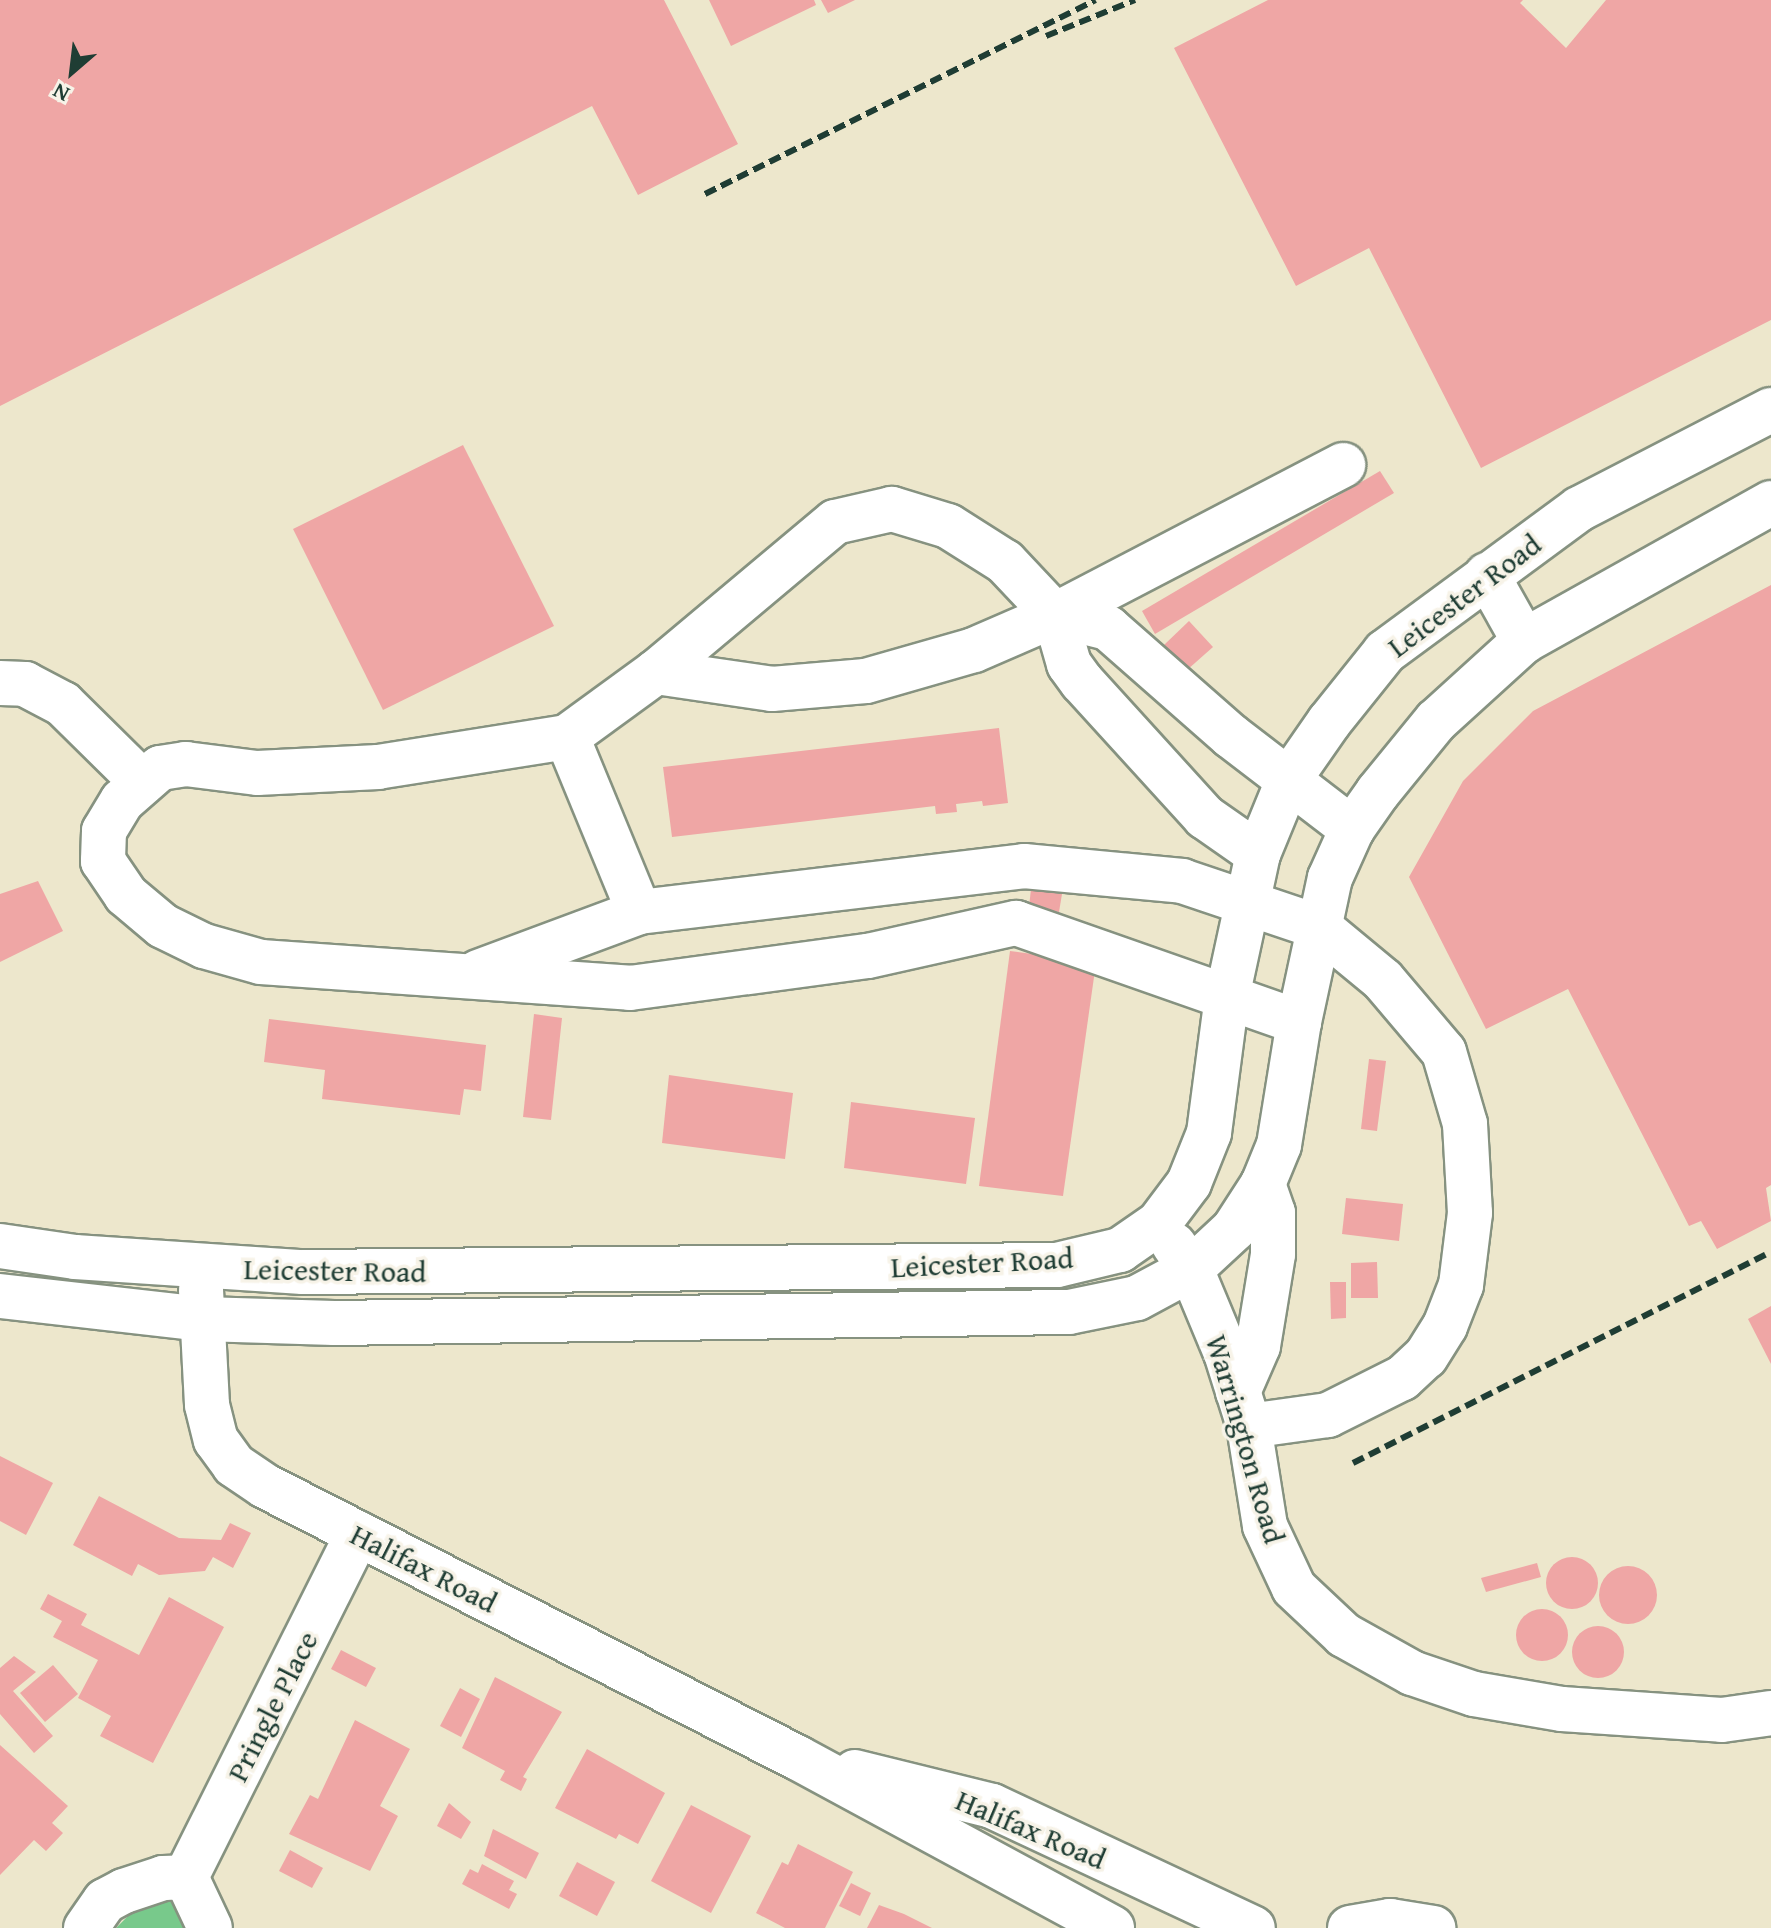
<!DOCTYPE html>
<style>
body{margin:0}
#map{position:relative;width:1771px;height:1928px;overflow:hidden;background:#ede7cc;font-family:"Gentium Book Plus",serif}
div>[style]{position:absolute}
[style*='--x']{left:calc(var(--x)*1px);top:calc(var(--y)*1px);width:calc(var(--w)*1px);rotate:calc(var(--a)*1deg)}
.green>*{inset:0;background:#78c98b}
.building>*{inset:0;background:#efa6a5}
.round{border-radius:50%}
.roads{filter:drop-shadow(2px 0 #869280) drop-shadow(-2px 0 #869280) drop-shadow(0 2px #869280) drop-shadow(0 -2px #869280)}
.minor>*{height:44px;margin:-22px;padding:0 22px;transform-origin:22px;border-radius:22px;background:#fff}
.rail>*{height:6px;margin-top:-3px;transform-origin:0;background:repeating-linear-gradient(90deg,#1f3d34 0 12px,transparent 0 18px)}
span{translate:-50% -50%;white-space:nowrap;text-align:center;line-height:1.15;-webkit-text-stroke:7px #f7f3e8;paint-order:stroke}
.street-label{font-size:30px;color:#1f3d34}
.north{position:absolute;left:32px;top:32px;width:80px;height:80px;-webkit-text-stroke:6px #f7f3e8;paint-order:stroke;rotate:208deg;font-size:22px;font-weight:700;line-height:32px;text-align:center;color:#1f3d34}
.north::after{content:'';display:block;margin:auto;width:28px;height:36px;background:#1f3d34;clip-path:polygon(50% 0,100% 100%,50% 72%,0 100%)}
</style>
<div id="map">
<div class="green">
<i style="clip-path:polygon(169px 1890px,189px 1928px,116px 1928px,141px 1903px)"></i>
</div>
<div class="building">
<i style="clip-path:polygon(0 0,664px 0,738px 144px,638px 195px,592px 106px,0 406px)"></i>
<i style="clip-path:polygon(709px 0,814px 0,816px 5px,731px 46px)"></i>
<i style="clip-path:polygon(821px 0,855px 0,828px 13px)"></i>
<i style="clip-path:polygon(1268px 0,1523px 0,1520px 3px,1566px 48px,1606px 0,1771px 0,1771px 320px,1481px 468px,1369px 248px,1296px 286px,1174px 48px)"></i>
<i style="clip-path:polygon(463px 445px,554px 626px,383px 710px,293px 529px)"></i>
<i style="clip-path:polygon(1380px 471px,1394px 493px,1155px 634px,1142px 611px)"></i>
<i style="clip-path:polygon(1771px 585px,1771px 1185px,1766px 1188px,1771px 1221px,1717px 1249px,1701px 1221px,1689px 1226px,1568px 989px,1486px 1029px,1409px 877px,1463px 781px,1533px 711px)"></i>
<i style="clip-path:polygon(1189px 621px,1213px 647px,1187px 670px,1164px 645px)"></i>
<i style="clip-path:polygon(999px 728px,1008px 803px,983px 806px,982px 801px,956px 804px,957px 812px,936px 814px,935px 806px,672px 837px,663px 767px)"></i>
<i style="clip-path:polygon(38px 881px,63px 931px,0 962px,0 894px)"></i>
<i style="clip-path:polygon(1031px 889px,1062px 894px,1059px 912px,1029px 907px)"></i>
<i style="clip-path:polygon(1010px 951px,1096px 963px,1063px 1196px,979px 1186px)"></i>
<i style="clip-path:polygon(534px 1014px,562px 1018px,551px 1120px,523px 1117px)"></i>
<i style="clip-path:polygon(269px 1019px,486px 1045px,481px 1091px,464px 1089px,460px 1115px,322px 1099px,325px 1070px,264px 1062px)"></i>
<i style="clip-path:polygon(1369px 1059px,1386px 1061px,1377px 1131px,1361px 1129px)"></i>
<i style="clip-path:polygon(669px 1075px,793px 1093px,785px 1159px,662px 1143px)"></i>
<i style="clip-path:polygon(851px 1102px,975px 1118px,966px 1184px,844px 1168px)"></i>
<i style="clip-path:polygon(1346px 1198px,1403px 1204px,1399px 1241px,1342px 1234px)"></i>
<i style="clip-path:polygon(1377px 1262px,1378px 1298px,1351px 1298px,1351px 1263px)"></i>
<i style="clip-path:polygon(1330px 1282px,1346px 1282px,1346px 1318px,1331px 1319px)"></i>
<i style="clip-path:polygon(1771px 1306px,1771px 1364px,1748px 1319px)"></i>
<i style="clip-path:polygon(0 1456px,53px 1483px,26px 1535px,0 1521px)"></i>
<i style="clip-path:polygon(99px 1496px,179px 1538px,221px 1540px,230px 1523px,251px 1533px,233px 1568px,213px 1557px,205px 1571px,159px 1575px,138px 1564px,132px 1576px,73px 1545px)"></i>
<i class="round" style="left:1546px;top:1557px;width:52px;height:52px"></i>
<i style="clip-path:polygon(1537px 1563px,1541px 1577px,1486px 1592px,1481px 1578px)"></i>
<i class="round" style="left:1599px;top:1566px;width:58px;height:58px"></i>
<i style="clip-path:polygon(48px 1594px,87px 1614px,81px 1625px,139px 1655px,169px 1597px,224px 1627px,153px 1763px,100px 1736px,111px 1716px,78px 1698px,98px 1660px,53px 1637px,62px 1621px,40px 1609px)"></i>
<i class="round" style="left:1516px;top:1609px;width:52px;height:52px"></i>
<i class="round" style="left:1572px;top:1626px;width:52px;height:52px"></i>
<i style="clip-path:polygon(341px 1650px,376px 1668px,366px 1687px,331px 1669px)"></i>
<i style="clip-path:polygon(14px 1656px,36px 1672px,13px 1691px,53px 1736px,34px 1753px,0 1714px,0 1668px)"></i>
<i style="clip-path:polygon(53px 1665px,78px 1694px,45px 1722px,20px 1693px)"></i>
<i style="clip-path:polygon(495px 1677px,562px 1712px,523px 1777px,527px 1779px,521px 1791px,500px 1780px,505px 1771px,462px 1748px)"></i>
<i style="clip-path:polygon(460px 1688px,480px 1699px,461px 1737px,440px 1726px)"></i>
<i style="clip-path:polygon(355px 1720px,410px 1749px,380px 1806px,398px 1816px,370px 1871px,289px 1834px,310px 1795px,318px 1799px)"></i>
<i style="clip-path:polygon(0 1745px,68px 1806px,52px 1823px,63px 1833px,46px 1851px,34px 1840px,0 1875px)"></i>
<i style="clip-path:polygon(587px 1749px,665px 1793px,638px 1844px,619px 1834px,616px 1839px,555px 1808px)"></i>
<i style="clip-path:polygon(449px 1803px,471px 1822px,461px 1839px,437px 1826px)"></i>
<i style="clip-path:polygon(691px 1805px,751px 1836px,711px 1913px,651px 1881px)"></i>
<i style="clip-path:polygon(493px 1829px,539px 1853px,526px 1879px,484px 1856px)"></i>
<i style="clip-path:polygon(798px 1844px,853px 1872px,825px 1928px,785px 1928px,756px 1913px,782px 1862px,788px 1865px)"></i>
<i style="clip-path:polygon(290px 1850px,323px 1868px,312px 1888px,279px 1871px)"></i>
<i style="clip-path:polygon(577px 1862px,615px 1882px,597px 1916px,559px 1896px)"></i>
<i style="clip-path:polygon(482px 1864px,514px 1881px,509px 1890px,517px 1894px,509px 1909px,462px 1884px,470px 1869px,478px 1873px)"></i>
<i style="clip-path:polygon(851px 1883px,871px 1893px,860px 1916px,839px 1906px)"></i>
<i style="clip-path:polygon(879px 1905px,904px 1914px,932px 1928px,867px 1928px)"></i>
</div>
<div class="roads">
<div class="minor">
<i style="--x:1487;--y:575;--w:76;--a:60.7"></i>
<i style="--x:1055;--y:615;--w:55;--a:13.8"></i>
<i style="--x:1108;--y:628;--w:164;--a:41.3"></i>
<i style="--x:1231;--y:736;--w:153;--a:37.5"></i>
<i style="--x:656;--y:672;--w:117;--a:8.3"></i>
<i style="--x:772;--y:689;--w:94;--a:-4.9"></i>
<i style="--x:866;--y:681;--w:112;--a:-16"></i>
<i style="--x:974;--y:650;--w:88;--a:-23.4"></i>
<i style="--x:1055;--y:615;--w:325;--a:-27.5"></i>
<i style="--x:0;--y:683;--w:25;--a:2"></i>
<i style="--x:25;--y:684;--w:43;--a:27.8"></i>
<i style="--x:63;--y:704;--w:110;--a:44.6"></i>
<i style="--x:567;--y:737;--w:189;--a:67.6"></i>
<i style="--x:1258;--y:854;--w:65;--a:-145.1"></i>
<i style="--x:1205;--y:817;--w:183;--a:-132.3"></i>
<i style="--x:1082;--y:682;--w:22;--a:-126"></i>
<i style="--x:1069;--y:664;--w:51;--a:-105.9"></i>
<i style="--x:1055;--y:615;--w:73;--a:-133.3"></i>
<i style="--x:1005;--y:562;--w:67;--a:-147.7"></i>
<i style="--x:948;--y:526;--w:59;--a:-163.1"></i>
<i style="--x:892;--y:509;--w:58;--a:167.2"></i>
<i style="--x:835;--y:522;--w:234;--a:140"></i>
<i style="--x:656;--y:672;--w:110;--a:143.9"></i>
<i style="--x:567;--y:737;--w:191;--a:171"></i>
<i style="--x:378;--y:767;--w:121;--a:177.2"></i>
<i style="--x:257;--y:773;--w:72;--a:-172.8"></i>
<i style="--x:186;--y:764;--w:26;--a:171"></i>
<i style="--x:160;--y:768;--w:50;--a:139"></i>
<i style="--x:122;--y:801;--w:35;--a:121"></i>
<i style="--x:104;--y:831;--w:30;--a:92"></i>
<i style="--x:103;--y:861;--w:41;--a:55.9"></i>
<i style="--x:126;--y:895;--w:48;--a:40"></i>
<i style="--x:163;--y:926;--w:46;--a:26"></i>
<i style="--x:204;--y:946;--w:59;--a:15.7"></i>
<i style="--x:261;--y:962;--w:370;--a:4"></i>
<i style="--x:630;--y:988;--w:240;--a:-7.7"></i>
<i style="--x:868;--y:956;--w:152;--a:-12.6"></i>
<i style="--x:1016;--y:923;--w:300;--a:19.3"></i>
<i style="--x:478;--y:972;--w:172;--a:-20.4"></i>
<i style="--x:639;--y:912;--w:388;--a:-6.8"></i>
<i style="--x:1024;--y:866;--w:159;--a:5.4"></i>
<i style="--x:1182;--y:881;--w:145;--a:18.6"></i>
<i style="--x:1319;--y:927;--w:83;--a:39.6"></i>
<i style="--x:1383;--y:980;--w:94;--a:49.7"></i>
<i style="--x:1444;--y:1052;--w:75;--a:73.7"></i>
<i style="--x:1465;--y:1124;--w:89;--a:86.8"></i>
<i style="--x:1470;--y:1213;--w:73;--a:97.1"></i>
<i style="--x:1461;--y:1285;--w:44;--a:111.3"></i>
<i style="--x:1445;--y:1326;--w:36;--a:122"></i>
<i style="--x:1426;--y:1356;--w:33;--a:137"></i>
<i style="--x:1402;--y:1378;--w:83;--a:153.4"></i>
<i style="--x:1328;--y:1415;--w:80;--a:172.1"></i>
<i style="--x:1174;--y:1245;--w:29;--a:55"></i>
<i style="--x:1191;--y:1269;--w:91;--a:67.4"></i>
<i style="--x:1226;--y:1353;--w:77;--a:72.5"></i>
<i style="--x:1249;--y:1426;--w:101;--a:80.9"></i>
<i style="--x:1265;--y:1526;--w:68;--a:64.9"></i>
<i style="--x:1294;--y:1588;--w:69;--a:43.2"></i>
<i style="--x:1344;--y:1635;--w:78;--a:29.2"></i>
<i style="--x:1412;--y:1673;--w:65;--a:18.7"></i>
<i style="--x:1474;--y:1694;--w:89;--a:9.7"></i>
<i style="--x:1562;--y:1709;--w:160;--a:3.9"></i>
<i style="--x:1722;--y:1720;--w:49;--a:-8.1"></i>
<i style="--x:0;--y:1246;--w:76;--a:8.3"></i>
<i style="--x:75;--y:1257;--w:228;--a:3.8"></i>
<i style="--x:303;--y:1272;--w:754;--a:-0.53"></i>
<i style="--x:1057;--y:1265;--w:65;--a:-13.4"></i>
<i style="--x:1120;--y:1250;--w:47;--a:-34.7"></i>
<i style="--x:1159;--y:1223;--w:50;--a:-53.1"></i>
<i style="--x:1189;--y:1183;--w:54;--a:-68.2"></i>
<i style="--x:1209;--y:1133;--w:137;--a:-82.5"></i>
<i style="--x:1227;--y:997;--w:146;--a:-77.8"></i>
<i style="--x:1258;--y:854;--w:79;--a:-67.7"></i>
<i style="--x:1288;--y:781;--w:72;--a:-55.2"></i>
<i style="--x:1329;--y:722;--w:90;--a:-51.3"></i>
<i style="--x:1385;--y:652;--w:241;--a:-36.4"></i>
<i style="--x:1579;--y:509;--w:216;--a:-27.3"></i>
<i style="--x:201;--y:1290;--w:115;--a:87"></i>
<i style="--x:207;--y:1405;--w:36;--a:76"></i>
<i style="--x:216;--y:1440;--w:31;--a:54"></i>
<i style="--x:234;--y:1465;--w:37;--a:34"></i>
<i style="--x:265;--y:1486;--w:598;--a:27.04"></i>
<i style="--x:798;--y:1758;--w:357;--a:28.4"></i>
<i style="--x:0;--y:1296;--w:203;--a:6.5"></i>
<i style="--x:202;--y:1319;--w:132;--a:1.7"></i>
<i style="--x:334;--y:1323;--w:735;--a:-0.86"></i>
<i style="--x:1069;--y:1312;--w:69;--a:-11.6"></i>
<i style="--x:1137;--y:1298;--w:61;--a:-28.2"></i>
<i style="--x:1191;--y:1269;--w:59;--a:-42.9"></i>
<i style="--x:1234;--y:1229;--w:54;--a:-57.2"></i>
<i style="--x:1263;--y:1184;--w:42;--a:-67.7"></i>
<i style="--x:1279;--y:1145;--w:125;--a:-80.8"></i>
<i style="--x:1299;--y:1022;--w:147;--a:-77.9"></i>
<i style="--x:1330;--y:878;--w:54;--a:-65.8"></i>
<i style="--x:1352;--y:829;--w:45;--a:-54.9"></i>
<i style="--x:1378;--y:792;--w:92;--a:-50.8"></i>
<i style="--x:1436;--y:721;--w:119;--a:-42.3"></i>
<i style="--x:1524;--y:641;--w:283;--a:-29.2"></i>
<i style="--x:1238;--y:1392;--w:50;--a:-66.5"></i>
<i style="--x:1258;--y:1346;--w:93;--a:-80.7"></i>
<i style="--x:1273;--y:1254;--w:41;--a:-90"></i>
<i style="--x:1273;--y:1213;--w:31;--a:-109"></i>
<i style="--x:855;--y:1772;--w:141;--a:13.9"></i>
<i style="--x:992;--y:1806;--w:288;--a:25.1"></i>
<i style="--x:186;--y:1877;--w:384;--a:-63.4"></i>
<i style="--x:86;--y:1928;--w:33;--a:-55"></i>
<i style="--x:105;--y:1901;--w:21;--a:-28"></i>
<i style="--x:124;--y:1891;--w:41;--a:-18.4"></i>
<i style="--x:163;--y:1878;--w:23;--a:-2"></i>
<i style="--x:186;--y:1877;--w:56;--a:64.8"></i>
<i style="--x:1350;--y:1928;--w:41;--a:-9.9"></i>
<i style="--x:1390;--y:1921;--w:44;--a:9.2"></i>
</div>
</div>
<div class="rail">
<i style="--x:1046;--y:36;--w:96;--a:-22"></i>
<i style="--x:705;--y:194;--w:436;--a:-26.4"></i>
<i style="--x:1353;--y:1463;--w:468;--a:-26.8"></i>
</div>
<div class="street-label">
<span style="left:1464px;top:595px;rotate:-37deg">Leicester Road</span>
<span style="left:982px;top:1262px;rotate:-3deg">Leicester Road</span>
<span style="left:335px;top:1270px;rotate:1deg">Leicester Road</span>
<span style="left:1246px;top:1439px;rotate:74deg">Warrington Road</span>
<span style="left:424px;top:1568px;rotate:27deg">Halifax Road</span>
<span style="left:272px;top:1706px;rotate:-63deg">Pringle Place</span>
<span style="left:1031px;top:1829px;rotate:23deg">Halifax Road</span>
</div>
<div class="north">N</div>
</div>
